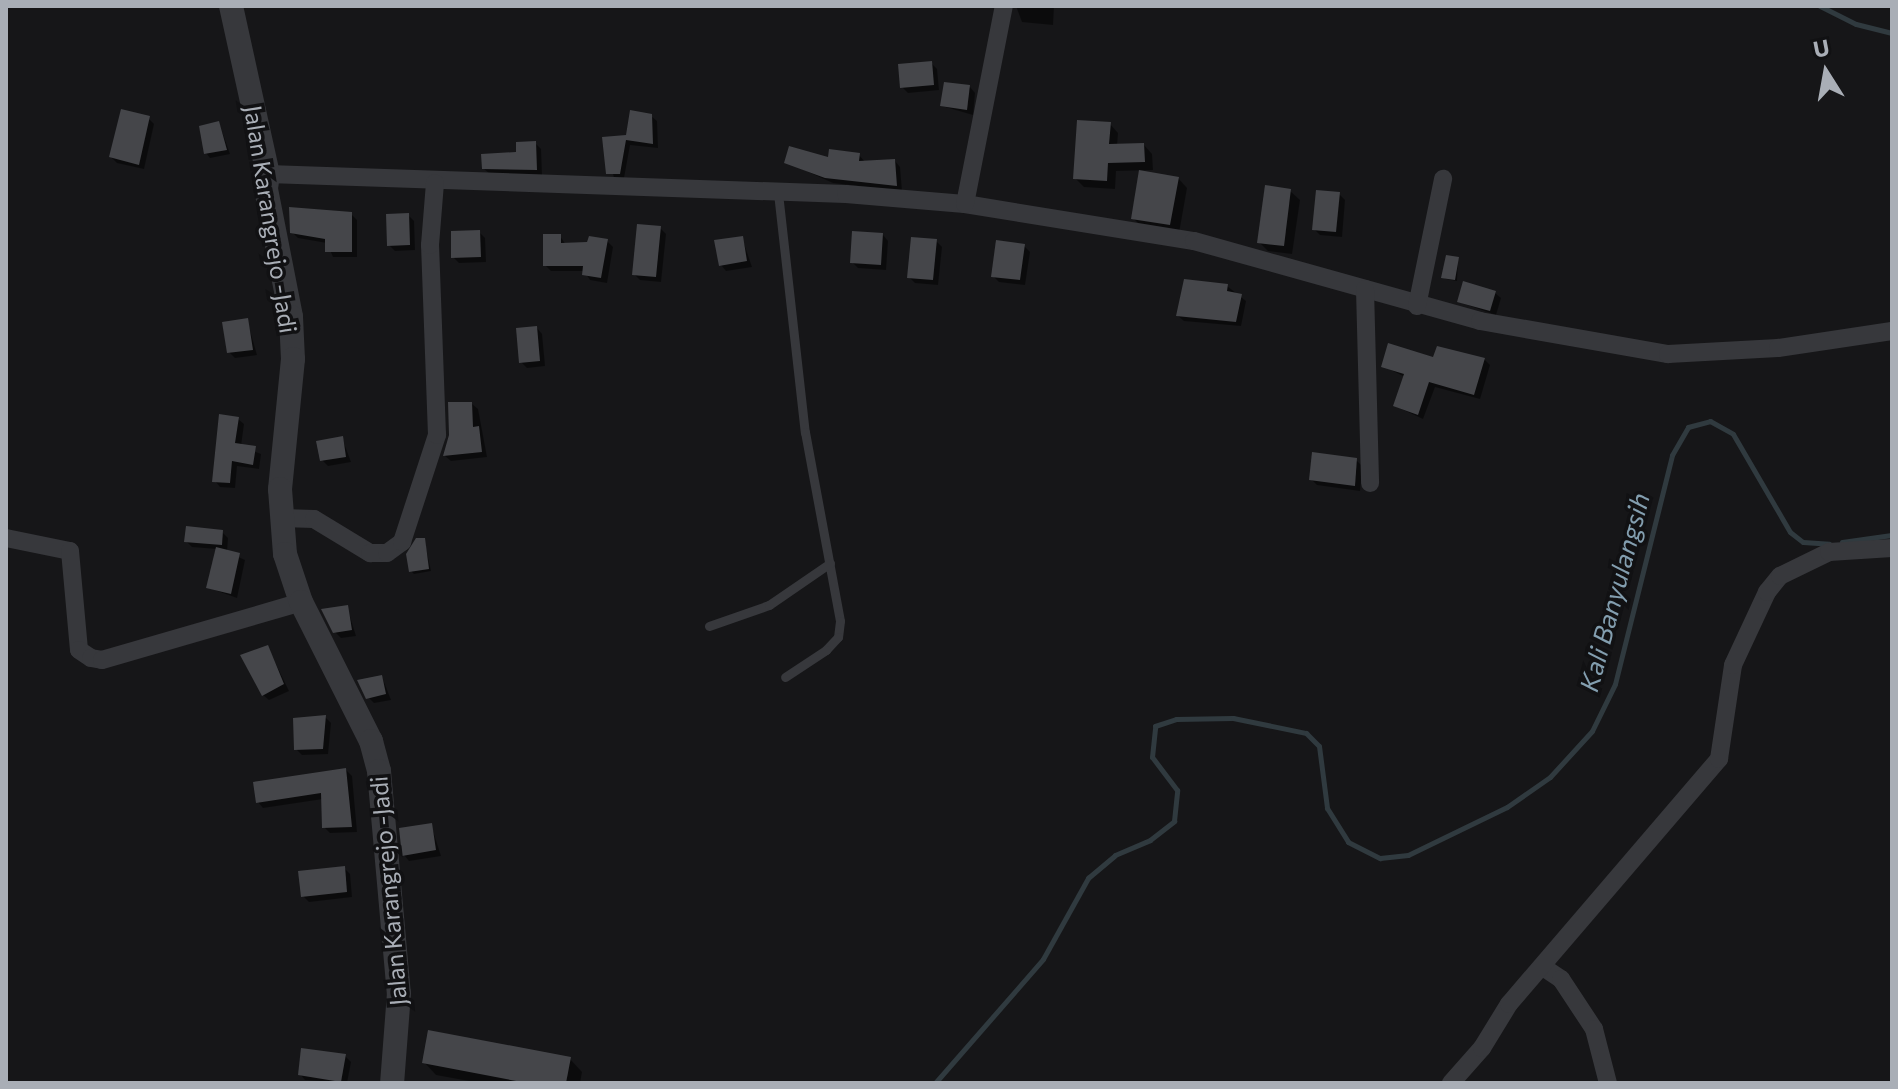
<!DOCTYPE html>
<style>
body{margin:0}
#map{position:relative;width:1898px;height:1089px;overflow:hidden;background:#161618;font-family:Commissioner,sans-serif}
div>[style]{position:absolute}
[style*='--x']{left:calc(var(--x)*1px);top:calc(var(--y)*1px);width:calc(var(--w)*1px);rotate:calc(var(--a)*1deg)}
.shadow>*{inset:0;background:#0007}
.stream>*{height:5px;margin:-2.5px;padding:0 2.5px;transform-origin:2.5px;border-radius:2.5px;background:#303a3f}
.building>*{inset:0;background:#45464a}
.service>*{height:9px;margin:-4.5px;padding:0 4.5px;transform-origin:4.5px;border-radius:4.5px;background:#37383c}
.minor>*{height:18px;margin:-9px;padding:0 9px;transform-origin:9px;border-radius:9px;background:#37383c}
.tertiary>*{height:24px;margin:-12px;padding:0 12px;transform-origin:12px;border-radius:12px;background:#37383c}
span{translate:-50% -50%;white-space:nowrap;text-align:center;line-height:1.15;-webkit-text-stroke:7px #111113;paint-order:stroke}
.street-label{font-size:24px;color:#a9aeb6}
.water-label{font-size:26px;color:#839eaf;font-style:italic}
.frame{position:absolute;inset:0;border:8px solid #a9aeb6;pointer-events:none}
.north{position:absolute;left:1786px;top:32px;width:80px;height:80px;-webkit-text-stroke:6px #111113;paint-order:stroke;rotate:349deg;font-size:22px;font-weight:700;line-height:32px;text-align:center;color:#a9aeb6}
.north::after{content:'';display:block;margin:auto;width:28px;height:36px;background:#a9aeb6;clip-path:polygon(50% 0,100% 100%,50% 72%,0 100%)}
</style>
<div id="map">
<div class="shadow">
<i style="clip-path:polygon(1016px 6px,1054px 6px,1053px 25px,1022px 22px)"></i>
<i style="clip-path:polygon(931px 63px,937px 69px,939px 90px,908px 93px,902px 87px)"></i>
<i style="clip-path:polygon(970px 87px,975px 93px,973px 115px,942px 106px)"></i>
<i style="clip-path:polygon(651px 116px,657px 121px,658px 148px,630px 145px,624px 178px,614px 178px,605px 139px,628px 137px)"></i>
<i style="clip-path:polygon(148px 118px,154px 124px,144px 169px,117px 163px,111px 157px)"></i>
<i style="clip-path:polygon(219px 123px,230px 154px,210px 158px,206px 153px)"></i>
<i style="clip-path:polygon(1110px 124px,1118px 133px,1117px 146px,1144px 145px,1152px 154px,1153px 170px,1116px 171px,1115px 189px,1084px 187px,1075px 178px)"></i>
<i style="clip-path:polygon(535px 143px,541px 149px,542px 175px,490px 174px,484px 169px)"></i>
<i style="clip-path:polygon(859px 155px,865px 162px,895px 161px,900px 167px,902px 191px,833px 183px,786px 162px)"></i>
<i style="clip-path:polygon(1178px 178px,1187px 188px,1179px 233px,1142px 227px,1133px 218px)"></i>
<i style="clip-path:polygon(1290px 191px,1300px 200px,1292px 254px,1268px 251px,1259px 242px)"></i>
<i style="clip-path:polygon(1339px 194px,1345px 200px,1342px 237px,1320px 235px,1314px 229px)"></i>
<i style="clip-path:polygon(351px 214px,357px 220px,357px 257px,333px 257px,327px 243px,298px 238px,292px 232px)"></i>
<i style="clip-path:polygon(408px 215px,414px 221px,415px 250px,395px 251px,389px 245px)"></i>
<i style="clip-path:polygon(660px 228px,666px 234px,661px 282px,640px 280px,634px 274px)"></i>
<i style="clip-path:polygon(479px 232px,485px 238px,486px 262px,459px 263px,453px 257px)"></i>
<i style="clip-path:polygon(883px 235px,888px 241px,886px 270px,858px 268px,852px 262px)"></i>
<i style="clip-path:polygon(560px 236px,566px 245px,607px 241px,613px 247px,607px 283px,590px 280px,584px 271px,551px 271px,545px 265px)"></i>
<i style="clip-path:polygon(742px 238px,752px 267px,726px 271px,721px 265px)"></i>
<i style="clip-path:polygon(936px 241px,942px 247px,938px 285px,915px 283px,909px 277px)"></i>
<i style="clip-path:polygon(1024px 246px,1030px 252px,1025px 285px,999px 282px,993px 276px)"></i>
<i style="clip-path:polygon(1458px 259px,1457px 281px,1446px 279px,1443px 277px)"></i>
<i style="clip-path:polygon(1227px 286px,1246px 301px,1241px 326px,1184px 321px,1178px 316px)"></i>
<i style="clip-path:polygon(1495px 293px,1501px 298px,1496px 315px,1459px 302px)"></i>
<i style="clip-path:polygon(247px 320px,257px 355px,235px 358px,229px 352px)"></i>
<i style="clip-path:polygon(537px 328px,542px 334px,545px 366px,527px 368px,521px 362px)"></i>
<i style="clip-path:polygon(1484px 359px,1490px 365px,1480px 399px,1435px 387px,1423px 419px,1395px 406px,1405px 377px,1383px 366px)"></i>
<i style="clip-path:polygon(472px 404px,478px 409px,487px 457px,451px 461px,445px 456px)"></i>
<i style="clip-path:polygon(238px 419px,244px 424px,241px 446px,261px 454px,259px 469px,237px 466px,235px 488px,220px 487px,215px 481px)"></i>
<i style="clip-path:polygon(342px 438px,351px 462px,328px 466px,322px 460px)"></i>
<i style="clip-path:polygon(1356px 460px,1362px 466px,1360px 491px,1317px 485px,1311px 479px)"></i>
<i style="clip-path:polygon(222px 532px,228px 538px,227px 552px,245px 560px,237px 598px,209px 588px,217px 549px,192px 547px,186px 541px)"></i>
<i style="clip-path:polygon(424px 540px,431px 571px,414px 574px,411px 571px)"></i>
<i style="clip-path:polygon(347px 607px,356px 636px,341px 638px,335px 632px)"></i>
<i style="clip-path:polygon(268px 648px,289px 691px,269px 700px,263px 695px)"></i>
<i style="clip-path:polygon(382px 677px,391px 700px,374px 703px,368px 697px)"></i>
<i style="clip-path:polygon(325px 717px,331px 723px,328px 754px,302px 755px,296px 749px)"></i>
<i style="clip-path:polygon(346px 770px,352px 776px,357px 832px,330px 833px,324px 827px,323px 799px,263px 808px,258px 802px)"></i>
<i style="clip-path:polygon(431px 825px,441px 856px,409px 861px,404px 855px)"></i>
<i style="clip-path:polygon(344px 868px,350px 874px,352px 897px,309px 902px,303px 896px)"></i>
<i style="clip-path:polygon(345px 1056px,351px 1062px,347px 1083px,305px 1080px,300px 1074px)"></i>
<i style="clip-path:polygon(570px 1059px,582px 1072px,580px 1083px,480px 1083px,436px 1075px,424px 1062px)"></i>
</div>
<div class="stream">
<i style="--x:1820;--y:6;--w:40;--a:26.6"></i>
<i style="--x:1856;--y:24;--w:37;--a:14"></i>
<i style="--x:1842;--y:542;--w:50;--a:-8"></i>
<i style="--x:935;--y:1083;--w:164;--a:-48.9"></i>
<i style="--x:1043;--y:959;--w:93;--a:-60.9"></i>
<i style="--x:1088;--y:878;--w:35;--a:-40"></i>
<i style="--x:1115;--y:855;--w:38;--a:-23"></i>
<i style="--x:1150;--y:840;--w:31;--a:-38"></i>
<i style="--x:1174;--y:821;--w:31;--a:-84"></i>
<i style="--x:1177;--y:790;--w:41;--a:-127.1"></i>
<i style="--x:1152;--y:757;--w:31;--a:-84"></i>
<i style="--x:1155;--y:726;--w:22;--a:-18"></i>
<i style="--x:1176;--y:719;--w:57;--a:-1"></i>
<i style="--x:1233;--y:718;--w:75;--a:11.6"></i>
<i style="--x:1306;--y:733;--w:18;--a:45"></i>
<i style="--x:1319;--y:746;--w:63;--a:82.6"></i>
<i style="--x:1327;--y:808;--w:40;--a:58"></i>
<i style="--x:1348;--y:842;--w:36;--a:27"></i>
<i style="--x:1380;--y:858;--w:28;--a:-6"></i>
<i style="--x:1408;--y:855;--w:110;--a:-25.9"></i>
<i style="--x:1507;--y:807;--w:52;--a:-34.9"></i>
<i style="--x:1550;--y:777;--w:62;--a:-47.6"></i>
<i style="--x:1592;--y:731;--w:52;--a:-63.9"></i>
<i style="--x:1615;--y:684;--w:236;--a:-76"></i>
<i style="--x:1672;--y:455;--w:32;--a:-60"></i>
<i style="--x:1688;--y:427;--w:23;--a:-15"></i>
<i style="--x:1710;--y:421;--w:26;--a:29"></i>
<i style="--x:1733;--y:434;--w:113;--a:59.8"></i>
<i style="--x:1790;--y:532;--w:16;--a:38"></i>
<i style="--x:1803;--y:542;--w:26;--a:4"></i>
</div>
<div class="building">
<i style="clip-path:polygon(932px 61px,934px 85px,900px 88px,898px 64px)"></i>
<i style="clip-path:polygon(944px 82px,970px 85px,967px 110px,940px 106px)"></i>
<i style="clip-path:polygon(121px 109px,150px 116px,139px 165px,109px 157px)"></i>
<i style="clip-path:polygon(630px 110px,652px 114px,653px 144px,626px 140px,620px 174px,606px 174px,602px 137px,626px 135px)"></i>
<i style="clip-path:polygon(1077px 120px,1111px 122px,1109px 144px,1144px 143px,1145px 162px,1108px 163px,1107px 181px,1073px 179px)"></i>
<i style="clip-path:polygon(219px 121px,227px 150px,204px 154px,199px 126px)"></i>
<i style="clip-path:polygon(536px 141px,537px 170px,482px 169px,481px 154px,516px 152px,516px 142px)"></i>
<i style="clip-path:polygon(789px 146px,828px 157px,829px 149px,860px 153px,859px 161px,895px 159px,897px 186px,825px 178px,784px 163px)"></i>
<i style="clip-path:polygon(1139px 170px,1179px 177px,1170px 225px,1131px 219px)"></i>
<i style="clip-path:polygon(1265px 185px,1291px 189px,1284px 246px,1257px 243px)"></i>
<i style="clip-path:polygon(1316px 190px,1340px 192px,1336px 232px,1312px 230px)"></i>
<i style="clip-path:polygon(289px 207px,352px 212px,352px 252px,325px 252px,325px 239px,290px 233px)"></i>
<i style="clip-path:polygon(409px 213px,410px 245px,387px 246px,386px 214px)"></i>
<i style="clip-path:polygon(637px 224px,661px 226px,656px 277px,632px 275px)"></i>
<i style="clip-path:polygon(480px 230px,481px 257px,451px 258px,451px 231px)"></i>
<i style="clip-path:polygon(852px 231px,883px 233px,881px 265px,850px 263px)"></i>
<i style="clip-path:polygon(543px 234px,561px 234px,561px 243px,587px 242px,589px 236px,608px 239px,601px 278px,582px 275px,583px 266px,543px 266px)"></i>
<i style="clip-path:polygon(743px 236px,747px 261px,719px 266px,714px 240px)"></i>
<i style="clip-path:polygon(911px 237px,937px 239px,933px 280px,907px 278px)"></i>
<i style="clip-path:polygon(996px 240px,1025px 244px,1020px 280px,991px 277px)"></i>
<i style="clip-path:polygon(1446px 255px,1459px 257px,1455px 280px,1441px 278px)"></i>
<i style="clip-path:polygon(1184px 279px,1228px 284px,1227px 291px,1242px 294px,1236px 322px,1176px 316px)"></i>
<i style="clip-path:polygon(1463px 281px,1496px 291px,1490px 311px,1457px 302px)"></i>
<i style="clip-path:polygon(248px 318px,253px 350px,227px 353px,222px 322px)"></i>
<i style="clip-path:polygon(537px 326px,540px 361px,519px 363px,516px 328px)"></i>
<i style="clip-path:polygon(1388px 343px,1433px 357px,1437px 346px,1485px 358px,1474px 395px,1429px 382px,1418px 415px,1393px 406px,1404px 374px,1381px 367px)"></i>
<i style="clip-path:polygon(448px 402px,472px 402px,473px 427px,479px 426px,482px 452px,443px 456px,449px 435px)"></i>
<i style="clip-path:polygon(219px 414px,239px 417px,235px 443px,256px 446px,253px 465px,232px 461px,230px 483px,212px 482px)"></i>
<i style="clip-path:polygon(343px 436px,346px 457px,320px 461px,316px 441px)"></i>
<i style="clip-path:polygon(1312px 452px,1357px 458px,1355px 486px,1309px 480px)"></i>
<i style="clip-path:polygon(186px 526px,223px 530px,222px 545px,184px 542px)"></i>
<i style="clip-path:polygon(416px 538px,425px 538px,429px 569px,409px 572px,406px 554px)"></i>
<i style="clip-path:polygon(216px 547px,240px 553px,231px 594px,206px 588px)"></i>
<i style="clip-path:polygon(348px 605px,352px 630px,333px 633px,321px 609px)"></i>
<i style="clip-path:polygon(268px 645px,284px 684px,262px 696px,240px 655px)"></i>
<i style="clip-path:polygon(382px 675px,386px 694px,366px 699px,357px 680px)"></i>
<i style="clip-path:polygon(326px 715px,323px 749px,294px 750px,293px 718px)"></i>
<i style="clip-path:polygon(346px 768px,352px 827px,322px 828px,321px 793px,256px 803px,253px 782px)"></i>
<i style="clip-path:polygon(432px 823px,436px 850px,402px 856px,399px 828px)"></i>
<i style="clip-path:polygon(345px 866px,347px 892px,301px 897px,298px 871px)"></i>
<i style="clip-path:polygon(428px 1030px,571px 1057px,566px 1083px,527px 1083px,422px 1063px)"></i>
<i style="clip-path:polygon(301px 1048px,346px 1054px,341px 1082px,298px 1075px)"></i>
</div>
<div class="service">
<i style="--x:778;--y:193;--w:241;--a:83.6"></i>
<i style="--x:805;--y:432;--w:192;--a:79.5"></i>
<i style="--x:840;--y:621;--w:16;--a:97"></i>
<i style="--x:838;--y:637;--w:18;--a:133"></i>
<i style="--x:826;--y:650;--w:49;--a:146.6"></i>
<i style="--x:709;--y:626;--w:64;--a:-19.3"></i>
<i style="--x:769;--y:605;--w:74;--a:-34.5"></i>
</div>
<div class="minor">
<i style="--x:268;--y:174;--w:578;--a:1.98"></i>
<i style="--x:846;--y:194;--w:119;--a:4.8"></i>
<i style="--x:965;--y:204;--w:232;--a:9.2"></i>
<i style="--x:1194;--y:241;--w:297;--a:15.6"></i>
<i style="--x:1480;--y:321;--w:191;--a:10"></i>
<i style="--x:1668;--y:354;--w:110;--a:-3.1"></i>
<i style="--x:1778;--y:348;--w:115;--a:-8.5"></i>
<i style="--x:965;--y:204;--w:202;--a:-78.9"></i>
<i style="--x:1365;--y:289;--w:194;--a:88.5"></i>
<i style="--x:1417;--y:306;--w:130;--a:-78.4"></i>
<i style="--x:282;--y:518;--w:32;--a:2"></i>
<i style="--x:314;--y:519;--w:66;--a:31.3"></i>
<i style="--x:370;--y:553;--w:17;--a:0"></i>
<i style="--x:387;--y:553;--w:19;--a:-36"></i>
<i style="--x:402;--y:542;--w:113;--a:-71.9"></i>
<i style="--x:437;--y:435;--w:190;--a:-92.1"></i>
<i style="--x:430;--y:245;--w:62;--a:-85.4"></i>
<i style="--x:6;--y:538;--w:65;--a:11.5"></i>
<i style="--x:70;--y:551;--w:99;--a:84.8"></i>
<i style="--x:79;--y:650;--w:14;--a:34"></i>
<i style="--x:91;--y:658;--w:11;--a:10"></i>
<i style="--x:102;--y:660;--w:207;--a:-16.2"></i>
<i style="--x:1543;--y:967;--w:22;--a:34"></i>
<i style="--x:1561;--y:979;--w:60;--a:56.6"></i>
<i style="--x:1594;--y:1029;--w:56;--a:75.5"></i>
<i style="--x:1451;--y:1083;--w:47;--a:-48.5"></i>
<i style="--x:1482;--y:1048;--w:52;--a:-58.5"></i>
<i style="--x:1509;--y:1004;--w:323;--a:-49.4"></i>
<i style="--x:1719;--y:759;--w:95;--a:-81.5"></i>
<i style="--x:1733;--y:665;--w:81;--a:-65"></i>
<i style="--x:1767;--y:592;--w:21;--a:-51"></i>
<i style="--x:1780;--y:576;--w:55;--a:-26.1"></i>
<i style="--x:1829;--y:552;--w:63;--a:-3.6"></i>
</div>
<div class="tertiary">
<i style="--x:231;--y:6;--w:172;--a:77.6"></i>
<i style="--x:268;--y:174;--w:15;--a:98"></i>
<i style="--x:266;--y:189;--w:130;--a:78.9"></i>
<i style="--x:291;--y:317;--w:42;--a:87.3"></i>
<i style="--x:293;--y:359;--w:131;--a:95.7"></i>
<i style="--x:280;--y:489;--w:65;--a:85.6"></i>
<i style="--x:285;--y:554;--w:51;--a:71.6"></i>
<i style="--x:301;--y:602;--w:156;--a:63.3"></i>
<i style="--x:371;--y:741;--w:31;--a:75"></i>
<i style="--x:379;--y:771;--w:223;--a:84.9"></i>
<i style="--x:399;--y:993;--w:90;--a:94.4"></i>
</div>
<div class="street-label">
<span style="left:271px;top:219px;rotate:81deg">Jalan Karangrejo -Jadi</span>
<span style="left:388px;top:891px;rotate:-95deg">Jalan Karangrejo -Jadi</span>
</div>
<div class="water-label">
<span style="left:1614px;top:592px;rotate:-75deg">Kali Banyulangsih</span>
</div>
<div class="frame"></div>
<div class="north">U</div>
</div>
